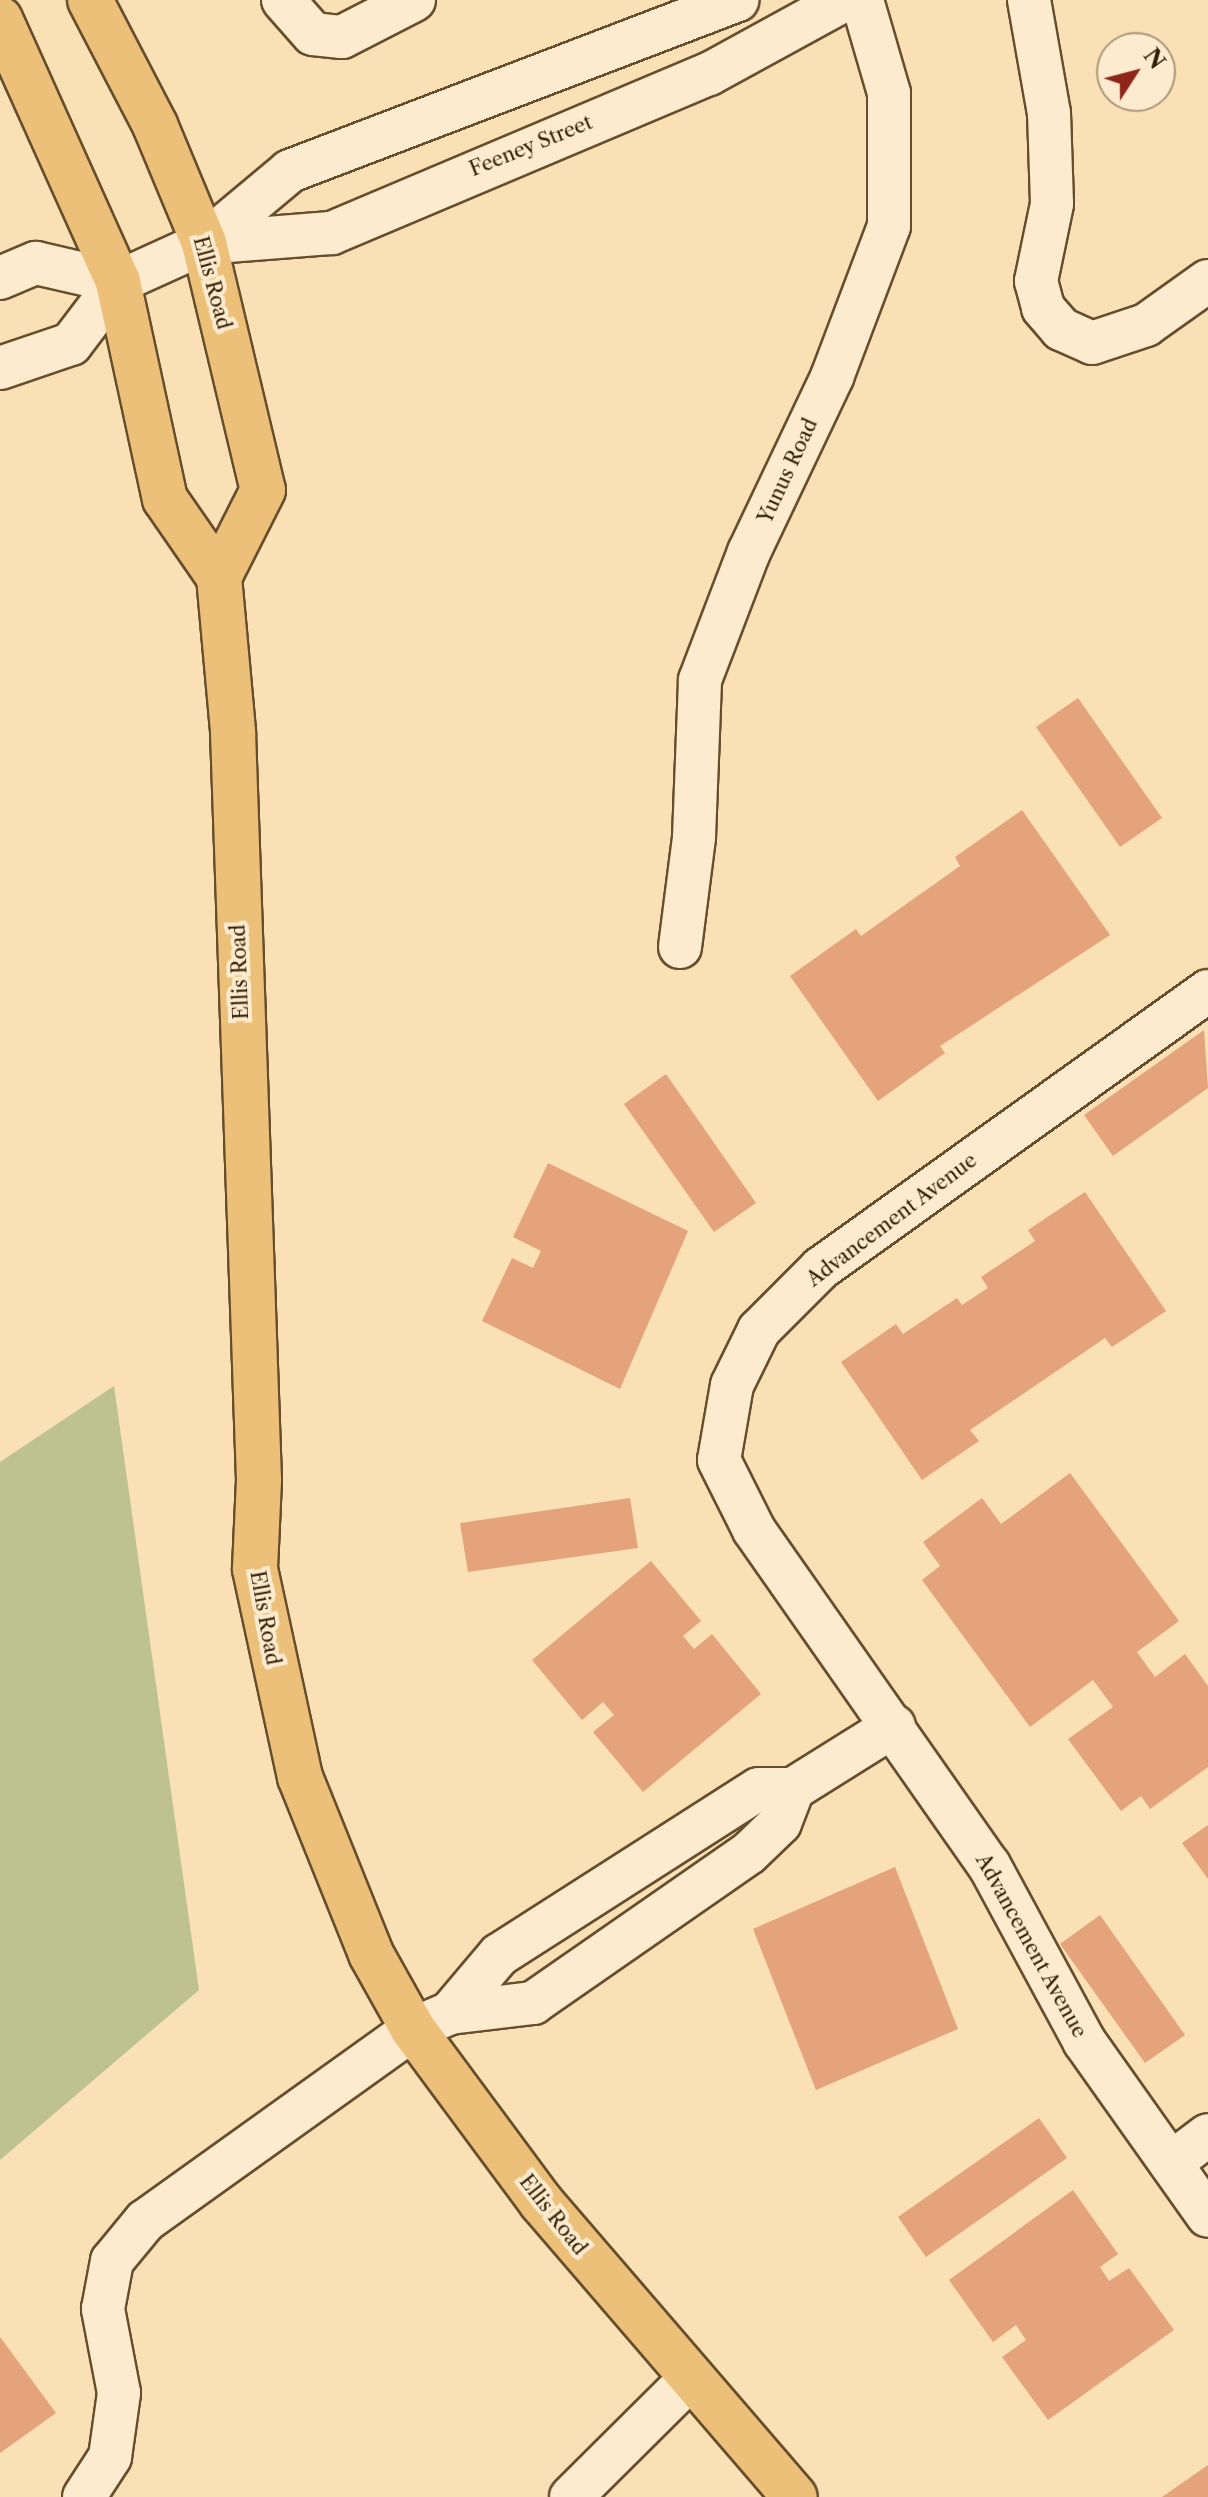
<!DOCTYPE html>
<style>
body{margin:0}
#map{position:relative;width:1208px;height:2497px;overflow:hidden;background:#fae0b5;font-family:"Libre Caslon Text",serif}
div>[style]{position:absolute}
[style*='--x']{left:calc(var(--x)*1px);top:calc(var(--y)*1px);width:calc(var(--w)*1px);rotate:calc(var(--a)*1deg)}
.green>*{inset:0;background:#bdc28e}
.building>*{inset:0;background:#e4a37b}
.roads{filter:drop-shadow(2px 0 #664e2d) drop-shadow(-2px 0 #664e2d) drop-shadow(0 2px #664e2d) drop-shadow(0 -2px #664e2d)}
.minor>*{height:42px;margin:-21px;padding:0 21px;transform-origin:21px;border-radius:21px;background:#fcebcf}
.major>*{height:44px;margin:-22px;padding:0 22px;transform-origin:22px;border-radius:22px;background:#edc07a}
span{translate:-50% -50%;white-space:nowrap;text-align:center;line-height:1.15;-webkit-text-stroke:8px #fcebcf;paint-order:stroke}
.street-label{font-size:20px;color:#341e00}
.north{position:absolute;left:1096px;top:32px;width:80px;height:80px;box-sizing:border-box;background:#fcebcf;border:2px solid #ac997c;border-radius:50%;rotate:54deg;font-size:22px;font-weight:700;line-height:32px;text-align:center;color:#341e00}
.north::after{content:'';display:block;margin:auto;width:28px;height:36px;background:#8f2418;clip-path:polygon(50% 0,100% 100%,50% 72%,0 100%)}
</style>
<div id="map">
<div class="green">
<i style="clip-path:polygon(114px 1386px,199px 1990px,0 2160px,0 1462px)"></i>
</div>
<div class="building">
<i style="clip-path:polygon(1078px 698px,1162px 818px,1120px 847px,1036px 727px)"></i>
<i style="clip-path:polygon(1022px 810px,1110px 935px,940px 1046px,945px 1053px,878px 1101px,790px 976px,856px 929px,861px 936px,960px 866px,955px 857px)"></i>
<i style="clip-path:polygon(1204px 1030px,1208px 1088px,1113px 1156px,1084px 1115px)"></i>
<i style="clip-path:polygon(666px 1074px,756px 1203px,714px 1232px,624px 1104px)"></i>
<i style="clip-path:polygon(548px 1163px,688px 1231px,620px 1389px,482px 1321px,512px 1258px,533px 1268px,541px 1251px,513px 1237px)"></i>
<i style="clip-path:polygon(1085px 1192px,1166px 1311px,1112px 1347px,1105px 1338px,970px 1430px,979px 1441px,922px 1480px,841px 1362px,896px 1324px,903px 1334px,957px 1298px,962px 1305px,988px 1288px,981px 1277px,1035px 1241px,1028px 1230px)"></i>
<i style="clip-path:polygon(1070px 1473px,1179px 1621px,1137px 1652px,1155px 1677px,1185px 1654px,1208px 1686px,1208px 1767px,1150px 1809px,1141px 1796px,1121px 1811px,1068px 1739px,1113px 1707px,1093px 1680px,1030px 1727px,922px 1580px,940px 1566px,923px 1542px,982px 1498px,1001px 1524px)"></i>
<i style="clip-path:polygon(630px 1498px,638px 1548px,468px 1572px,460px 1523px)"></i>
<i style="clip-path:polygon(651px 1561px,701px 1621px,683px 1636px,694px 1649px,712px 1634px,761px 1694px,643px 1792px,593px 1732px,614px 1715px,603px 1702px,582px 1720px,532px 1660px)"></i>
<i style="clip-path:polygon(1208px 1825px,1208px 1879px,1182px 1843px)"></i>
<i style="clip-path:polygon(895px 1867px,958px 2029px,816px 2090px,753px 1929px)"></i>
<i style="clip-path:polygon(1100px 1915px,1185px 2035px,1145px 2063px,1060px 1944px)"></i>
<i style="clip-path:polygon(1039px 2118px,1067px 2158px,926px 2257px,898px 2217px)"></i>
<i style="clip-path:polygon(1073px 2190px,1118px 2254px,1100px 2267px,1109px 2281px,1129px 2268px,1174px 2330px,1048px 2420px,1002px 2357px,1026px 2340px,1016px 2325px,993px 2342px,949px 2280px)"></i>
<i style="clip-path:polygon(0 2337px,56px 2413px,0 2453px)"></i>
<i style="clip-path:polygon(1208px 2465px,1208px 2497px,1162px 2497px)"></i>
</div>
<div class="roads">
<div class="minor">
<i style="--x:283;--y:0;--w:45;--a:48.6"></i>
<i style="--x:313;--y:34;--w:29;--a:6"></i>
<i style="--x:342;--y:37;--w:81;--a:-27.2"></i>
<i style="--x:1029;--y:0;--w:115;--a:80"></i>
<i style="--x:1049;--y:113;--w:91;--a:88.1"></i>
<i style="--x:1052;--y:204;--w:79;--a:101.7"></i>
<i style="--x:1036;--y:281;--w:28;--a:75"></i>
<i style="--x:1043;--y:308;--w:28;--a:49"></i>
<i style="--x:1061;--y:329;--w:34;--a:24"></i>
<i style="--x:1092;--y:343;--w:57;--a:-18.4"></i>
<i style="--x:1146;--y:325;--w:76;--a:-35.4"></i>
<i style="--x:204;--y:243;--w:128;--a:-4.5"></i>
<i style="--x:332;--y:233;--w:409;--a:-22.9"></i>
<i style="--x:709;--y:74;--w:154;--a:-28.7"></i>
<i style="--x:0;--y:278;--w:39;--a:-23"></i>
<i style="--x:36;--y:263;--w:84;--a:13"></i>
<i style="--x:118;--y:282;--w:94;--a:-24.4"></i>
<i style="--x:204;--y:243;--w:112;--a:-39.9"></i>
<i style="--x:290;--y:171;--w:479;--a:-20.9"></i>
<i style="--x:0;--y:368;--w:75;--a:-18.7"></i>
<i style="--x:71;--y:344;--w:78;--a:-52.8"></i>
<i style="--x:680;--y:947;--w:111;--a:-82.7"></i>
<i style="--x:694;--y:837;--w:157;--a:-87.8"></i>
<i style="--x:700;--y:680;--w:137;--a:-69.1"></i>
<i style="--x:749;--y:552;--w:194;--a:-64.6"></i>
<i style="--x:832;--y:377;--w:161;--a:-69.3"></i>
<i style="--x:889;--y:226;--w:133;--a:-90"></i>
<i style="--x:889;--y:93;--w:97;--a:-106.2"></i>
<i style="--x:1208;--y:991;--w:476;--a:144.4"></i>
<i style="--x:821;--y:1268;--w:88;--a:135"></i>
<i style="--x:759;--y:1330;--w:61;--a:116.1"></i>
<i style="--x:732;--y:1385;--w:76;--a:99.8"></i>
<i style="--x:719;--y:1460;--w:78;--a:63.4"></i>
<i style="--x:754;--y:1530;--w:409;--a:55"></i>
<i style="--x:989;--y:1865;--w:200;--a:61.6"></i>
<i style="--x:1084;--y:2041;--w:214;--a:54.7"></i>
<i style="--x:450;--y:2013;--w:76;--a:-49.8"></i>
<i style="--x:499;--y:1955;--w:308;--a:-32.6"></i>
<i style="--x:759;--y:1789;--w:34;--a:0"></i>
<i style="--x:793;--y:1789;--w:119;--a:-32"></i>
<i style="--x:1171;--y:2163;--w:46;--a:-37.1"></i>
<i style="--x:84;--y:2497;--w:48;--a:-57"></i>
<i style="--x:110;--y:2457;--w:65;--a:-82"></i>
<i style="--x:119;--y:2393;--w:86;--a:-100.8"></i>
<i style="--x:103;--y:2309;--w:49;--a:-79.4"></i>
<i style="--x:112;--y:2261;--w:52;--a:-50.5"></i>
<i style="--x:145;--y:2221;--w:330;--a:-35.6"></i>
<i style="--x:413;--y:2029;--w:40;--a:-23.4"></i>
<i style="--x:450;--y:2013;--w:84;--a:-6.9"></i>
<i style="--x:533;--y:2003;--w:263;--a:-34.8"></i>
<i style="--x:749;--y:1853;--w:43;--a:-44.1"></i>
<i style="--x:780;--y:1823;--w:36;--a:-69"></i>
<i style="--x:571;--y:2497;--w:170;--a:-44.8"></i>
</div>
<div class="major">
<i style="--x:90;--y:0;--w:141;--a:62.5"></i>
<i style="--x:155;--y:125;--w:128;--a:67.4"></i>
<i style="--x:204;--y:243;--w:254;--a:76.6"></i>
<i style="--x:263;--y:490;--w:97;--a:116.8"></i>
<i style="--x:0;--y:19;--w:288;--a:65.8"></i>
<i style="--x:118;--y:282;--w:222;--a:77.8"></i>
<i style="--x:165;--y:499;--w:95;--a:55.3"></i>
<i style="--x:219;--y:577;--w:156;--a:84.8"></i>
<i style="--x:233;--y:732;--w:748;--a:88.01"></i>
<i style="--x:259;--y:1480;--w:89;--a:92.6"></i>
<i style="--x:255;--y:1569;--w:213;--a:77.8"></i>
<i style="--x:300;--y:1777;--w:191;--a:68.1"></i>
<i style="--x:371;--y:1954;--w:86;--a:60.8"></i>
<i style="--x:413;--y:2029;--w:215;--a:53.5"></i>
<i style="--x:541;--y:2202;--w:389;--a:49.3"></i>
</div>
</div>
<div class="street-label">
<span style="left:531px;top:146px;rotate:-22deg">Feeney Street</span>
<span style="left:212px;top:283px;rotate:75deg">Ellis Road</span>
<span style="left:788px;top:471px;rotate:-65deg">Yunus Road</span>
<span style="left:240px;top:972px;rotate:-92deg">Ellis Road</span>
<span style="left:892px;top:1220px;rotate:-37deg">Advancement Avenue</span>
<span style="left:265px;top:1618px;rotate:80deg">Ellis Road</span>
<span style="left:1031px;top:1946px;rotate:61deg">Advancement Avenue</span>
<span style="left:553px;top:2215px;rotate:52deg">Ellis Road</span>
</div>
<div class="north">N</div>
</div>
